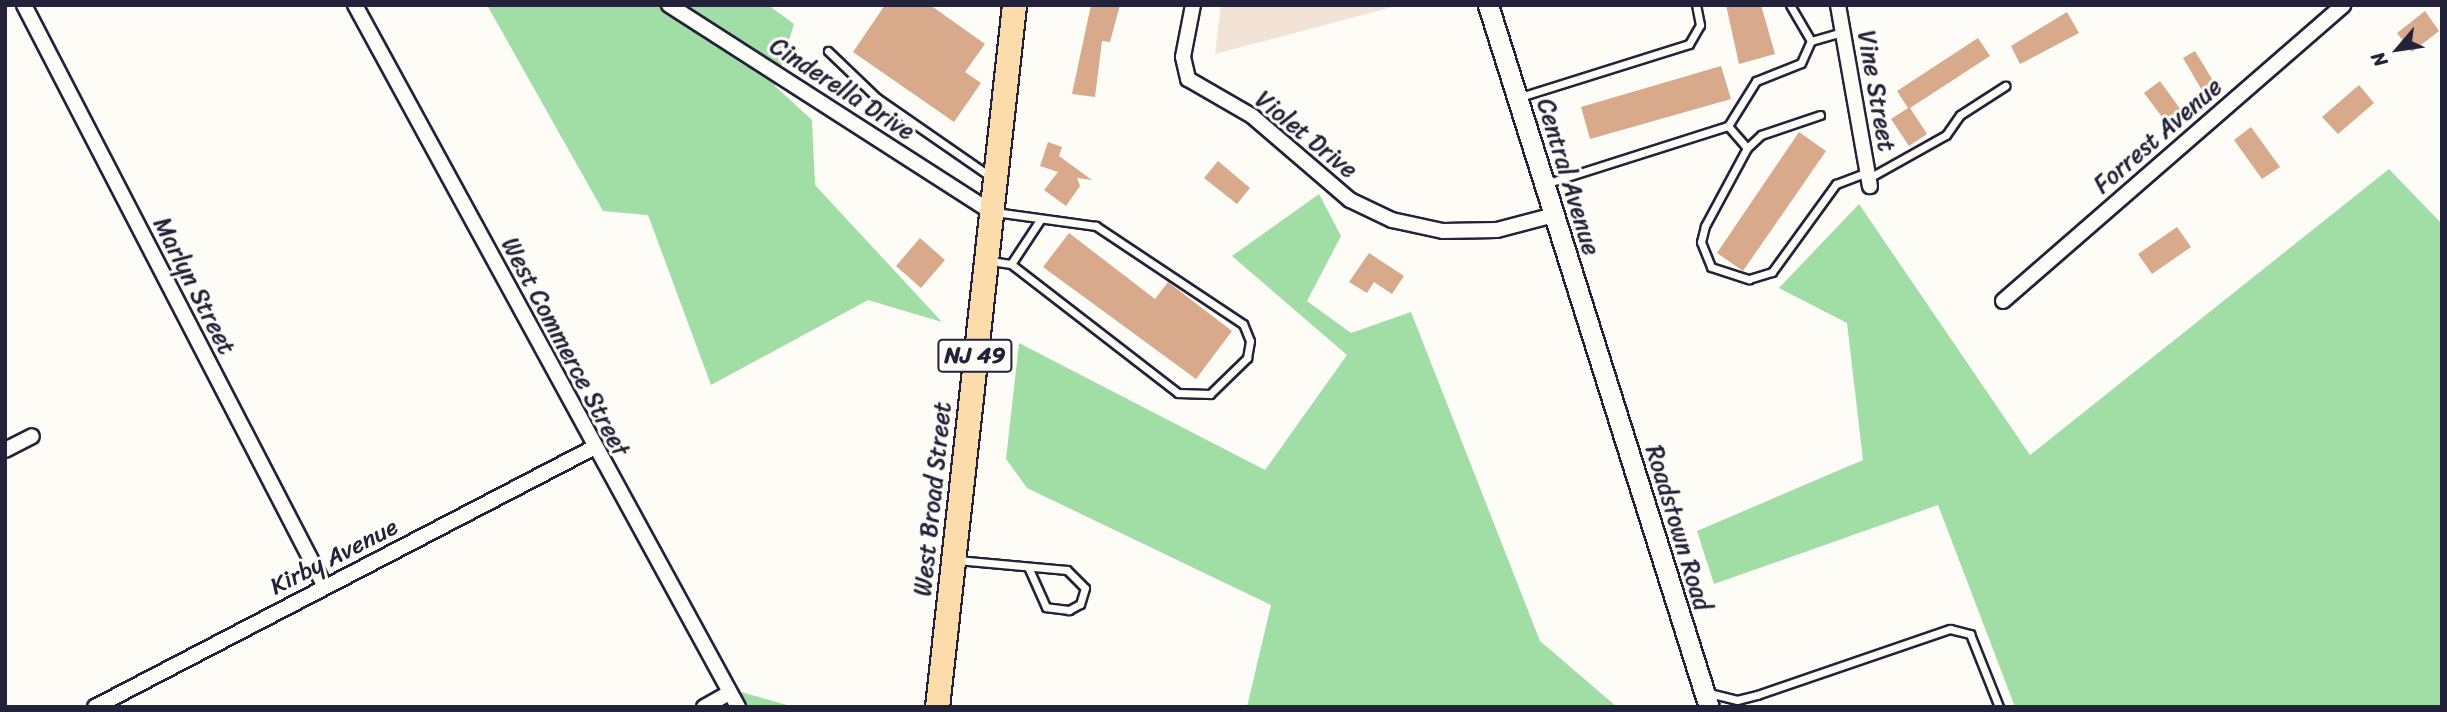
<!DOCTYPE html>
<style>
body{margin:0}
#map{position:relative;width:2447px;height:712px;overflow:hidden;background:#fdfcf7;font-family:Sriracha,sans-serif}
div>[style]{position:absolute}
[style*='--x']{left:calc(var(--x)*1px);top:calc(var(--y)*1px);width:calc(var(--w)*1px);rotate:calc(var(--a)*1deg)}
.built>*{inset:0;background:#f2e3d6}
.green>*{inset:0;background:#a0dea6}
.building>*{inset:0;background:#d8a98a}
.roads{filter:drop-shadow(2px 0 #22223b) drop-shadow(-2px 0 #22223b) drop-shadow(0 2px #22223b) drop-shadow(0 -2px #22223b)}
.service>*{height:7px;margin:-3.5px;padding:0 3.5px;transform-origin:3.5px;border-radius:3.5px;background:#fdfcf7}
.minor>*{height:14px;margin:-7px;padding:0 7px;transform-origin:7px;border-radius:7px;background:#fdfcf7}
.secondary>*{height:19px;margin:-9.5px;padding:0 9.5px;transform-origin:9.5px;border-radius:9.5px;background:#fdfcf7}
.trunk>*{height:23px;margin:-11.5px;padding:0 11.5px;transform-origin:11.5px;border-radius:11.5px;background:#fddcac}
span{translate:-50% -50%;white-space:nowrap;text-align:center;line-height:1.15;-webkit-text-stroke:6px #fdfcf7;paint-order:stroke}
.shield-label span{padding:2px 5px;background:#fdfcf7;border:2px solid;border-radius:5px;-webkit-text-stroke-width:0}
.shield-label{font-size:23px;color:#22223b;font-weight:700}
.street-label{font-size:24px;color:#22223b}
.frame{position:absolute;inset:0;border:7px solid #22223b;pointer-events:none}
.north{position:absolute;left:2363px;top:14px;width:70px;height:70px;-webkit-text-stroke:5px #fdfcf7;paint-order:stroke;rotate:241deg;font-size:19px;font-weight:700;line-height:28px;text-align:center;color:#22223b}
.north::after{content:'';display:block;margin:auto;width:24px;height:32px;background:#22223b;clip-path:polygon(50% 0,100% 100%,50% 72%,0 100%)}
</style>
<div id="map">
<div class="built">
<i style="clip-path:polygon(1221px 5px,1400px 5px,1215px 54px)"></i>
</div>
<div class="green">
<i style="clip-path:polygon(487px 5px,768px 5px,794px 24px,775px 86px,812px 120px,815px 185px,942px 322px,868px 300px,711px 385px,648px 215px,603px 211px)"></i>
<i style="clip-path:polygon(2389px 169px,2442px 224px,2442px 707px,2015px 707px,1938px 505px,1714px 584px,1697px 531px,1863px 460px,1847px 323px,1779px 288px,1859px 204px,2030px 455px)"></i>
<i style="clip-path:polygon(1319px 194px,1341px 236px,1307px 301px,1351px 333px,1411px 312px,1540px 641px,1617px 707px,1247px 707px,1271px 605px,1027px 488px,1006px 459px,1019px 343px,1265px 470px,1347px 355px,1232px 256px)"></i>
<i style="clip-path:polygon(727px 688px,794px 707px,692px 707px)"></i>
</div>
<div class="building">
<i style="clip-path:polygon(885px 5px,930px 5px,985px 44px,965px 72px,981px 83px,954px 122px,853px 52px)"></i>
<i style="clip-path:polygon(1091px 5px,1120px 5px,1110px 42px,1102px 41px,1095px 97px,1072px 94px)"></i>
<i style="clip-path:polygon(1726px 5px,1761px 5px,1775px 54px,1739px 64px)"></i>
<i style="clip-path:polygon(2425px 11px,2439px 31px,2412px 52px,2397px 33px)"></i>
<i style="clip-path:polygon(2067px 12px,2079px 33px,2020px 64px,2011px 46px)"></i>
<i style="clip-path:polygon(1978px 38px,1990px 56px,1910px 108px,1927px 134px,1909px 146px,1891px 119px,1908px 108px,1897px 91px)"></i>
<i style="clip-path:polygon(2195px 51px,2215px 84px,2203px 92px,2183px 58px)"></i>
<i style="clip-path:polygon(1721px 66px,1731px 99px,1590px 139px,1581px 107px)"></i>
<i style="clip-path:polygon(2160px 81px,2181px 110px,2165px 121px,2144px 93px)"></i>
<i style="clip-path:polygon(2359px 85px,2374px 103px,2338px 134px,2322px 117px)"></i>
<i style="clip-path:polygon(2251px 127px,2280px 167px,2262px 179px,2234px 140px)"></i>
<i style="clip-path:polygon(1799px 132px,1826px 151px,1743px 271px,1717px 253px)"></i>
<i style="clip-path:polygon(1048px 142px,1062px 147px,1059px 156px,1092px 180px,1077px 178px,1080px 186px,1066px 206px,1044px 190px,1058px 172px,1040px 166px)"></i>
<i style="clip-path:polygon(1218px 161px,1250px 188px,1237px 204px,1204px 178px)"></i>
<i style="clip-path:polygon(2177px 227px,2191px 247px,2152px 274px,2138px 254px)"></i>
<i style="clip-path:polygon(1069px 233px,1155px 299px,1168px 282px,1232px 331px,1196px 379px,1043px 267px)"></i>
<i style="clip-path:polygon(920px 238px,945px 260px,921px 288px,896px 266px)"></i>
<i style="clip-path:polygon(1369px 253px,1404px 276px,1392px 294px,1374px 282px,1367px 293px,1349px 282px)"></i>
</div>
<div class="roads">
<div class="service">
<i style="--x:1790;--y:5;--w:42;--a:59.7"></i>
<i style="--x:828;--y:51;--w:68;--a:43.8"></i>
<i style="--x:877;--y:98;--w:139;--a:34.7"></i>
<i style="--x:1517;--y:98;--w:180;--a:-17.4"></i>
<i style="--x:1689;--y:44;--w:22;--a:-60"></i>
<i style="--x:1700;--y:25;--w:20;--a:-101"></i>
<i style="--x:1820;--y:115;--w:62;--a:161.3"></i>
<i style="--x:1761;--y:135;--w:19;--a:137"></i>
<i style="--x:1747;--y:148;--w:89;--a:118.3"></i>
<i style="--x:1705;--y:226;--w:16;--a:104"></i>
<i style="--x:1701;--y:242;--w:27;--a:68"></i>
<i style="--x:1711;--y:267;--w:40;--a:18"></i>
<i style="--x:1749;--y:279;--w:24;--a:-17"></i>
<i style="--x:1772;--y:272;--w:109;--a:-54"></i>
<i style="--x:1836;--y:184;--w:33;--a:-21"></i>
<i style="--x:1728;--y:126;--w:29;--a:49"></i>
<i style="--x:1869;--y:178;--w:88;--a:-29.2"></i>
<i style="--x:1946;--y:135;--w:24;--a:-55"></i>
<i style="--x:1960;--y:115;--w:54;--a:-32.8"></i>
<i style="--x:1545;--y:184;--w:192;--a:-17.6"></i>
<i style="--x:1728;--y:126;--w:53;--a:-58.1"></i>
<i style="--x:1756;--y:81;--w:48;--a:-21.8"></i>
<i style="--x:1801;--y:63;--w:24;--a:-66"></i>
<i style="--x:1811;--y:41;--w:33;--a:-16"></i>
<i style="--x:990;--y:261;--w:21;--a:8"></i>
<i style="--x:1011;--y:264;--w:211;--a:37.7"></i>
<i style="--x:1178;--y:393;--w:32;--a:2"></i>
<i style="--x:1210;--y:394;--w:52;--a:-44.2"></i>
<i style="--x:1247;--y:358;--w:17;--a:-80"></i>
<i style="--x:1250;--y:341;--w:18;--a:-112"></i>
<i style="--x:1243;--y:324;--w:177;--a:-146.3"></i>
<i style="--x:1096;--y:226;--w:102;--a:-172.1"></i>
<i style="--x:1011;--y:264;--w:53;--a:-56.6"></i>
<i style="--x:957;--y:560;--w:110;--a:5.2"></i>
<i style="--x:1067;--y:570;--w:25;--a:45"></i>
<i style="--x:1085;--y:588;--w:17;--a:107"></i>
<i style="--x:1080;--y:604;--w:13;--a:151"></i>
<i style="--x:1069;--y:610;--w:23;--a:-173"></i>
<i style="--x:1046;--y:607;--w:42;--a:-114.1"></i>
<i style="--x:1709;--y:693;--w:29;--a:14"></i>
<i style="--x:1737;--y:700;--w:21;--a:-14"></i>
<i style="--x:1757;--y:695;--w:204;--a:-18.9"></i>
<i style="--x:1950;--y:629;--w:21;--a:14"></i>
<i style="--x:1970;--y:634;--w:79;--a:68.3"></i>
</div>
<div class="minor">
<i style="--x:24;--y:5;--w:655;--a:62.65"></i>
<i style="--x:355;--y:5;--w:800;--a:61.38"></i>
<i style="--x:669;--y:5;--w:383;--a:32.7"></i>
<i style="--x:1193;--y:5;--w:53;--a:100.9"></i>
<i style="--x:1183;--y:57;--w:23;--a:77"></i>
<i style="--x:1188;--y:79;--w:74;--a:30"></i>
<i style="--x:1252;--y:116;--w:129;--a:40.6"></i>
<i style="--x:1350;--y:200;--w:47;--a:25.5"></i>
<i style="--x:1392;--y:220;--w:52;--a:12.2"></i>
<i style="--x:1443;--y:231;--w:54;--a:-1.1"></i>
<i style="--x:1497;--y:230;--w:59;--a:-14.7"></i>
<i style="--x:1838;--y:5;--w:184;--a:80"></i>
<i style="--x:2003;--y:301;--w:451;--a:-41"></i>
<i style="--x:5;--y:450;--w:30;--a:-27"></i>
<i style="--x:95;--y:707;--w:561;--a:-27.48"></i>
<i style="--x:704;--y:707;--w:26;--a:-29"></i>
</div>
<div class="secondary">
<i style="--x:1488;--y:5;--w:736;--a:72.53"></i>
</div>
<div class="trunk">
<i style="--x:937;--y:707;--w:706;--a:-83.74"></i>
</div>
</div>
<div class="shield-label">
<span style="left:975px;top:356px">NJ 49</span>
</div>
<div class="street-label">
<span style="left:842px;top:89px;rotate:33deg">Cinderella Drive</span>
<span style="left:1876px;top:91px;rotate:80deg">Vine Street</span>
<span style="left:1306px;top:135px;rotate:39deg">Violet Drive</span>
<span style="left:2158px;top:136px;rotate:-41deg">Forrest Avenue</span>
<span style="left:1568px;top:177px;rotate:73deg">Central Avenue</span>
<span style="left:194px;top:286px;rotate:63deg">Marlyn Street</span>
<span style="left:565px;top:347px;rotate:62deg">West Commerce Street</span>
<span style="left:933px;top:499px;rotate:-84deg">West Broad Street</span>
<span style="left:1678px;top:528px;rotate:73deg">Roadstown Road</span>
<span style="left:334px;top:557px;rotate:-27deg">Kirby Avenue</span>
</div>
<div class="frame"></div>
<div class="north">N</div>
</div>
